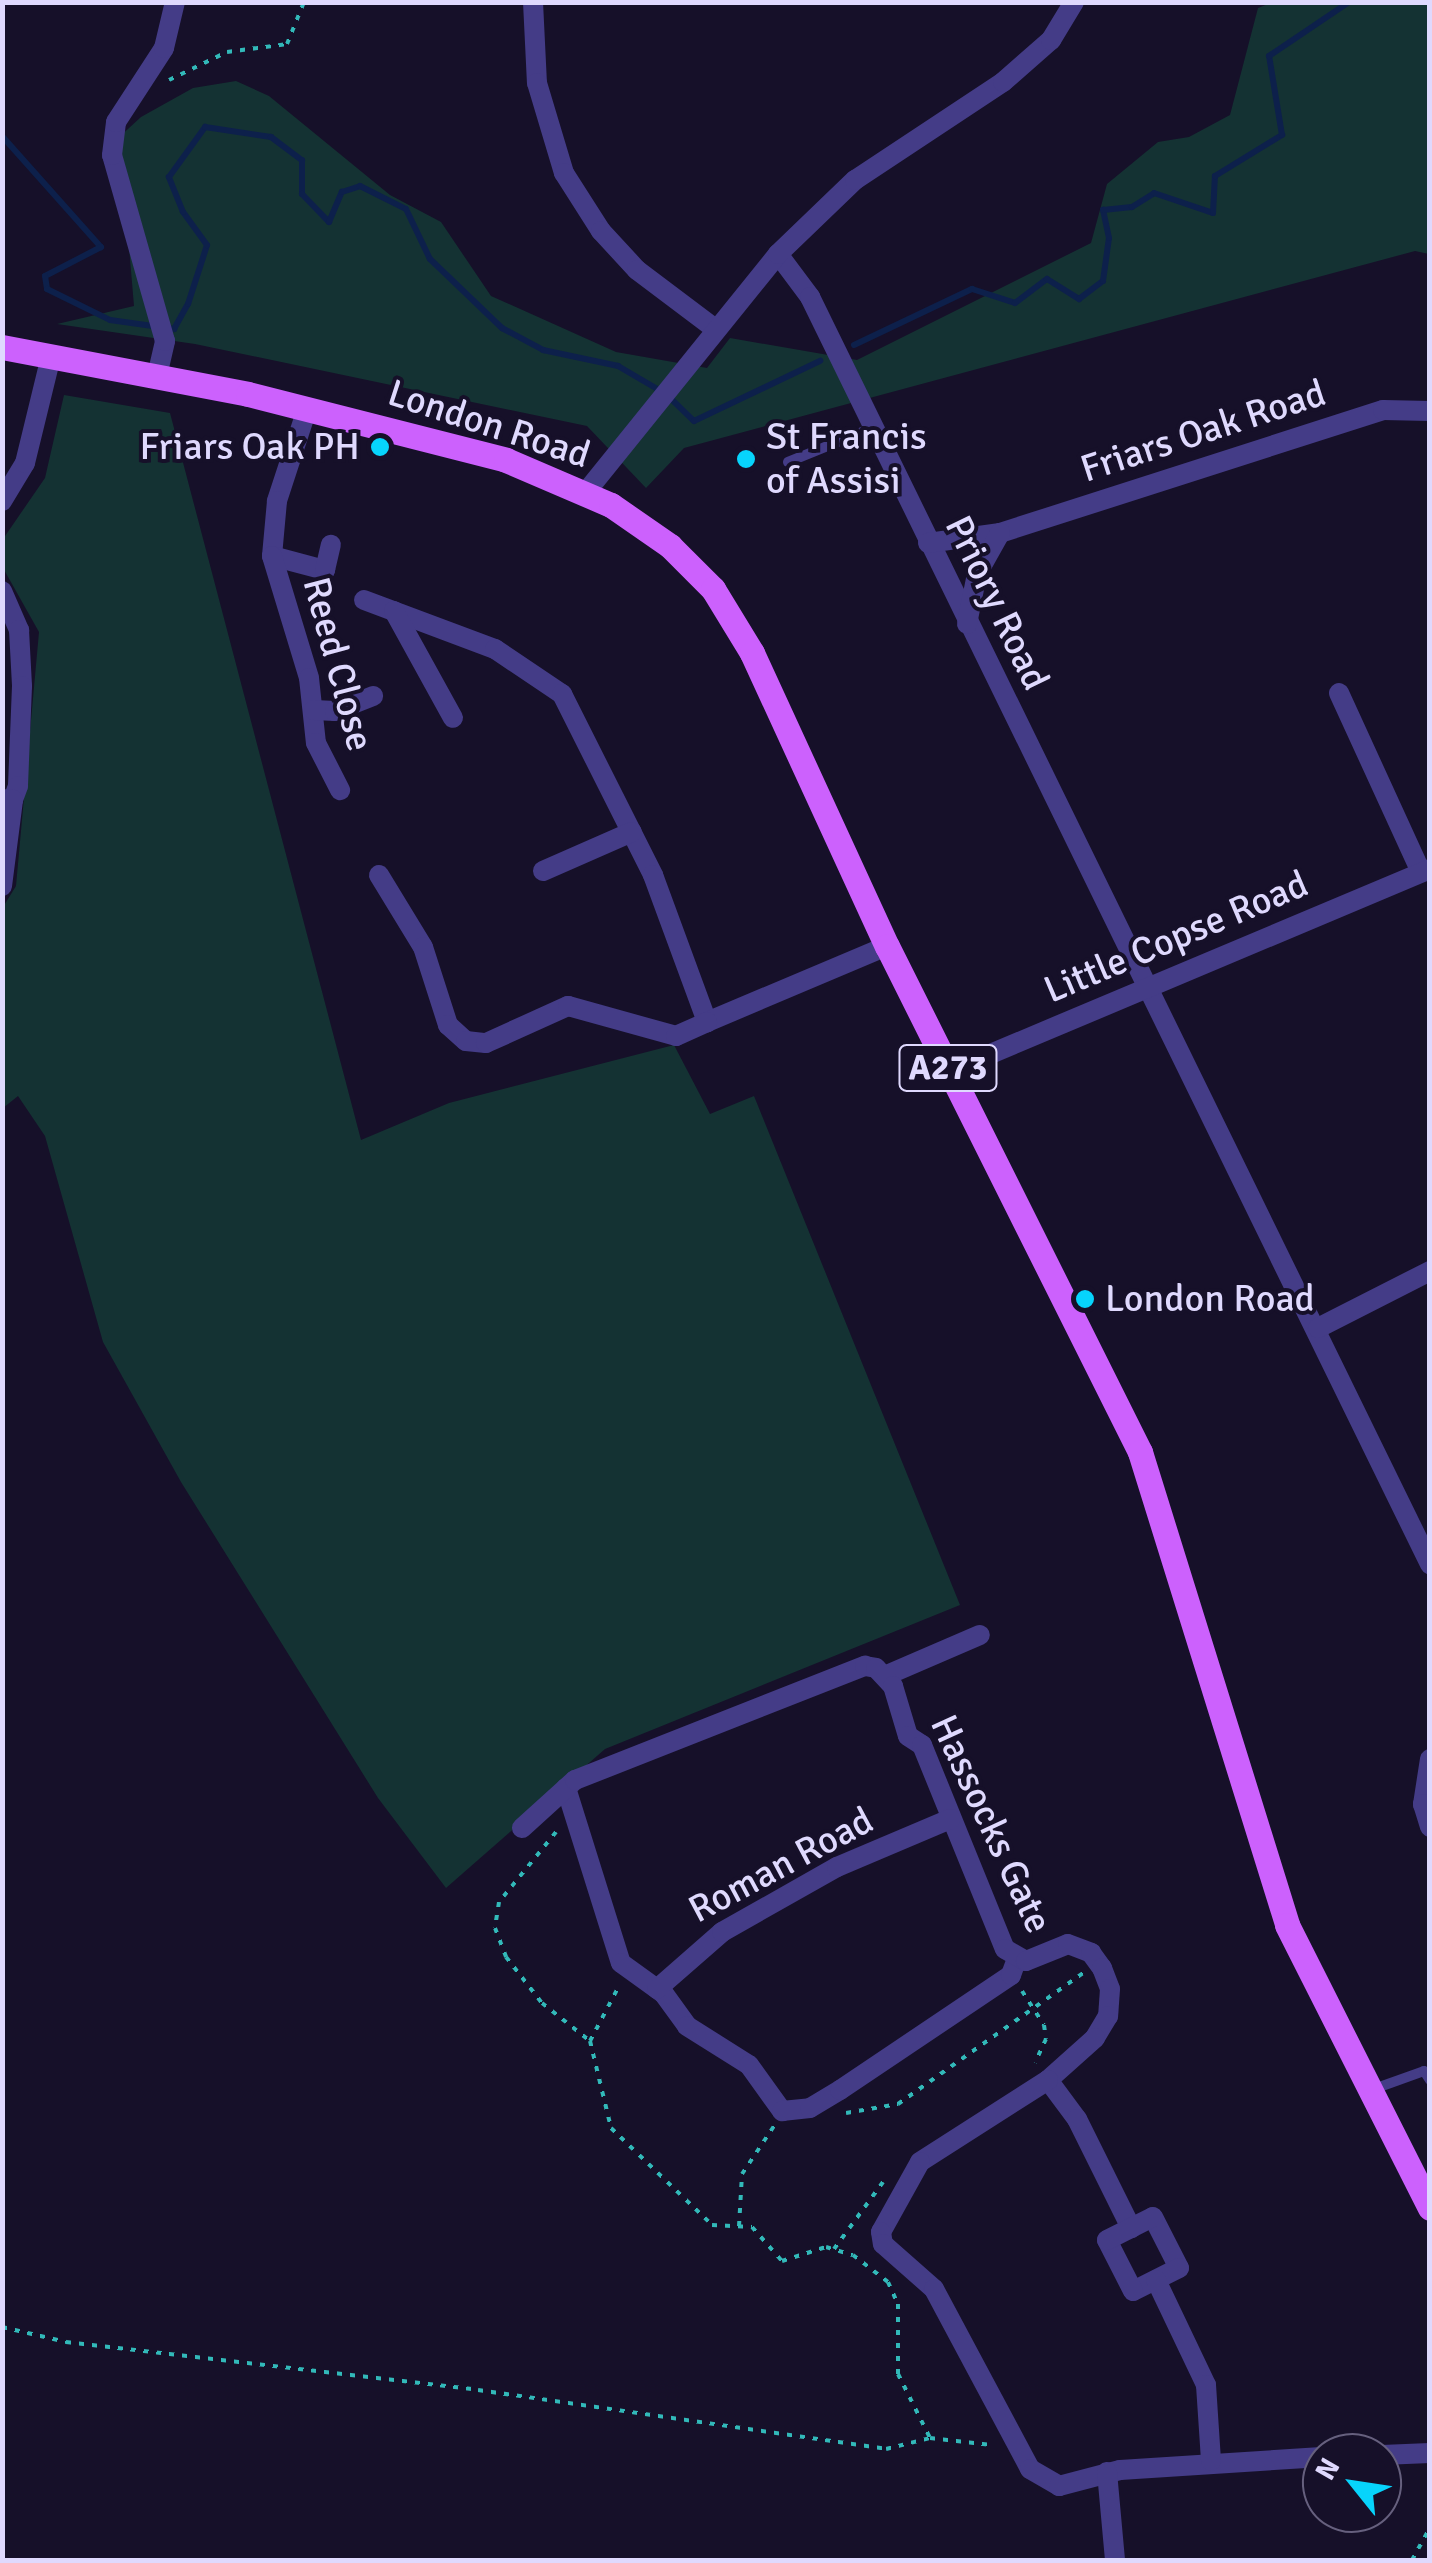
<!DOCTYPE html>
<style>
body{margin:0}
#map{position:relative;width:1432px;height:2563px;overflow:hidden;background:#161029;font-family:Signika,sans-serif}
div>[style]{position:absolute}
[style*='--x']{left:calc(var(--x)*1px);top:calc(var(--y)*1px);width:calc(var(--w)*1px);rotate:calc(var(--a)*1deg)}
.green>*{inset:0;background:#143233}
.stream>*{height:6px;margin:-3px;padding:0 3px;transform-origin:3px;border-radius:3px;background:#0d204b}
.path>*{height:4px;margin-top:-2px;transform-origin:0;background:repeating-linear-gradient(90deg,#32b9b9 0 5px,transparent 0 13px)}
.service>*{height:10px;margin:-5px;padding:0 5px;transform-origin:5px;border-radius:5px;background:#443c87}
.minor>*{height:20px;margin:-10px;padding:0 10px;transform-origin:10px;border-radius:10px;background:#443c87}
.primary>*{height:25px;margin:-12.5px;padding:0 12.5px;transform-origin:12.5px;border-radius:12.5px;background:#cc61fd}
.dots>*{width:28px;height:28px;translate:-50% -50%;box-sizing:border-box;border:5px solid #161029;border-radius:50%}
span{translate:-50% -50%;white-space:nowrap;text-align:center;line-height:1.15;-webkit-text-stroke:8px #161029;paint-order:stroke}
.shield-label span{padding:2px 8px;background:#161029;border:2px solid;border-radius:8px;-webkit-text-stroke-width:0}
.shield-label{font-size:35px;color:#dfd9fe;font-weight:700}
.street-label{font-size:38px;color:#dfd9fe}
.poi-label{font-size:38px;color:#dfd9fe}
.left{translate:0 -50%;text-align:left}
.right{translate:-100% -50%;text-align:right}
.frame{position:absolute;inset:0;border:5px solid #dfd9fe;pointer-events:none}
.north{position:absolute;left:1302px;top:2433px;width:100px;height:100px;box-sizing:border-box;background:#161029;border:2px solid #66607e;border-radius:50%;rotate:300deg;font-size:28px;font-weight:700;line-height:40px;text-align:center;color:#dfd9fe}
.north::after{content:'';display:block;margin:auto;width:35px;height:45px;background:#07d4fc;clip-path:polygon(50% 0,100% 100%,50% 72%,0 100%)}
</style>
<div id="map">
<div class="green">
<i style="clip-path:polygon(1273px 2px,1429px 3px,1429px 254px,1415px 251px,684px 448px,646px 488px,587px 426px,195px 344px,57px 324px,134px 306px,129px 247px,104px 151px,141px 117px,193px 88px,236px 81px,269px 96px,390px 195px,441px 222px,491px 296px,616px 352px,707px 368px,730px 338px,857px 360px,1091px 243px,1107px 184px,1158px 142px,1189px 137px,1230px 115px,1258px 8px)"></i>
<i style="clip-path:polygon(64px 395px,170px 413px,361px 1140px,449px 1103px,674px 1045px,710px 1114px,754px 1096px,960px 1605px,605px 1749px,446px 1888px,378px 1798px,181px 1482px,103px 1342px,45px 1136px,18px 1096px,3px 1108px,3px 907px,16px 886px,39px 632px,3px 568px,3px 539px,45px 478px)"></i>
</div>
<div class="stream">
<i style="--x:2;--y:136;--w:149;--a:48.3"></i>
<i style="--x:101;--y:247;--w:63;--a:152.6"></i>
<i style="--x:45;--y:276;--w:13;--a:81"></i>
<i style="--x:47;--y:289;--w:70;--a:26.2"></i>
<i style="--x:110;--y:320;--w:65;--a:8"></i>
<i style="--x:174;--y:329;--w:29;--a:-61"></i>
<i style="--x:188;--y:304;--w:62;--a:-72.1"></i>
<i style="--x:207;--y:245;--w:41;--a:-126"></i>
<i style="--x:183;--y:212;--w:38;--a:-112"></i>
<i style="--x:169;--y:177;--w:62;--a:-54.2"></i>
<i style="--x:205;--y:127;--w:67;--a:8.6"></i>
<i style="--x:271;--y:137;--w:39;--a:37"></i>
<i style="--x:302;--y:160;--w:34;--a:90"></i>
<i style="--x:302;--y:194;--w:39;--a:46"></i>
<i style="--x:329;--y:222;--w:33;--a:-67"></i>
<i style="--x:342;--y:192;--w:19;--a:-18"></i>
<i style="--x:360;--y:186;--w:51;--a:26.6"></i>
<i style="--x:406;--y:209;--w:55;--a:64.4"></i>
<i style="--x:430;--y:259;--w:100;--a:43.8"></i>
<i style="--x:502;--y:328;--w:47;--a:28.2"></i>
<i style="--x:543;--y:350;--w:77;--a:12"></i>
<i style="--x:618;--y:366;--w:56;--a:30.3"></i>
<i style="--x:666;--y:394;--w:39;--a:44"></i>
<i style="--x:694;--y:421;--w:140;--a:-25.5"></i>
<i style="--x:854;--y:345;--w:131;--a:-25.4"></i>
<i style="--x:972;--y:289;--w:45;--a:18"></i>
<i style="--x:1015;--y:303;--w:40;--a:-37"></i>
<i style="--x:1047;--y:279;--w:38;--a:32"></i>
<i style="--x:1079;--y:299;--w:30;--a:-37"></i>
<i style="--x:1103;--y:281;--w:43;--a:-82.1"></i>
<i style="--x:1109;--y:238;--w:29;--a:-102"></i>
<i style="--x:1103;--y:210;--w:29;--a:-6"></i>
<i style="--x:1132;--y:207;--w:26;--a:-32"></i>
<i style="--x:1154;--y:193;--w:62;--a:18.7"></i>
<i style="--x:1213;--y:213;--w:37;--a:-87"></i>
<i style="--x:1215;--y:176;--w:79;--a:-31.5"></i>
<i style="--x:1282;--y:135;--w:80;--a:-99.3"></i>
<i style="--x:1269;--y:56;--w:97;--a:-34"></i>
</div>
<div class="path">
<i style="--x:169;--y:80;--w:64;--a:-25.8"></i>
<i style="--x:227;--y:52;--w:61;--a:-7.6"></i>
<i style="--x:287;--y:44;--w:45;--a:-68"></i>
<i style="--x:556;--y:1832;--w:90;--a:129.2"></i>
<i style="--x:499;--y:1902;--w:26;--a:99"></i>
<i style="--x:495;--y:1928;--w:31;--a:69"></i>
<i style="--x:506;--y:1957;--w:58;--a:52"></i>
<i style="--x:542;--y:2003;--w:61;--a:38.4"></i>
<i style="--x:590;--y:2041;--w:89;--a:76.4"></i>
<i style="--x:611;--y:2128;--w:140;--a:43.8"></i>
<i style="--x:712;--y:2225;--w:40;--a:2.9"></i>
<i style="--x:752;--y:2227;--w:45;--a:48.6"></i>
<i style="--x:782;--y:2261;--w:46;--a:-17.7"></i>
<i style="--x:826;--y:2247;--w:28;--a:17"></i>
<i style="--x:853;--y:2255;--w:44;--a:37.6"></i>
<i style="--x:888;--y:2282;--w:24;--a:66"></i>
<i style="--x:898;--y:2304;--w:70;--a:90"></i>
<i style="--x:898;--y:2374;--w:72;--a:63.4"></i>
<i style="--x:1022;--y:1991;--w:40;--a:57.1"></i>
<i style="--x:1044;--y:2025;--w:14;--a:82"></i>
<i style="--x:1046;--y:2039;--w:26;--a:115"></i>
<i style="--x:590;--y:2041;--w:60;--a:-62.2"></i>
<i style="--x:846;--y:2113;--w:53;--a:-9.8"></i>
<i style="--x:898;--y:2104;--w:227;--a:-35.3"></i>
<i style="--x:739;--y:2226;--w:52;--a:-86.7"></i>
<i style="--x:742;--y:2174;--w:58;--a:-56.3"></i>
<i style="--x:834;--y:2249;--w:83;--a:-53.8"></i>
<i style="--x:2;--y:2327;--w:66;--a:13.2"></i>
<i style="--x:66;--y:2342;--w:415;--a:6.6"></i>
<i style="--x:478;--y:2390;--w:412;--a:8.2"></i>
<i style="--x:886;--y:2449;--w:45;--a:-14"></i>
<i style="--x:930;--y:2438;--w:62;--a:6.4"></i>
<i style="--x:1412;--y:2560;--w:38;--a:-61"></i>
</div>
<div class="service">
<i style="--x:788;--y:462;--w:93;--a:-22.1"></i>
<i style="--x:1371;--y:2090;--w:56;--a:-19.7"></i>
<i style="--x:1424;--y:2071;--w:11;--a:56"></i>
</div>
<div class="minor">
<i style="--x:533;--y:2;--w:81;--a:87.2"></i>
<i style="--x:537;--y:83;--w:94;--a:73.3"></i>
<i style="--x:564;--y:173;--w:69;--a:57.5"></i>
<i style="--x:601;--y:231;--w:53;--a:47.3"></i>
<i style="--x:637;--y:270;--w:96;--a:37"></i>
<i style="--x:778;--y:254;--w:54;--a:53.3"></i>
<i style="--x:810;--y:297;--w:1411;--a:63.93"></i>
<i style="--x:157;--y:376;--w:36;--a:-77"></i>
<i style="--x:165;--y:341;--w:193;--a:-105.9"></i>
<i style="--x:112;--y:155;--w:33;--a:-83"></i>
<i style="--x:116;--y:122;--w:88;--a:-57"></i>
<i style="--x:164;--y:48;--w:47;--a:-76.6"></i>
<i style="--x:307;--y:409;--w:97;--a:108.1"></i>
<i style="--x:277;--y:501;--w:55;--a:95.2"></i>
<i style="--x:272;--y:556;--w:55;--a:14.8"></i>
<i style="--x:325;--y:570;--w:26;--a:-77"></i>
<i style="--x:586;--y:492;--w:306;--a:-51.1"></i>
<i style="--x:778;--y:254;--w:107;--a:-43.9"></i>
<i style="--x:855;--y:180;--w:178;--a:-33.5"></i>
<i style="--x:1003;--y:82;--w:64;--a:-41.2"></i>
<i style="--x:1051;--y:40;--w:44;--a:-58.8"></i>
<i style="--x:2;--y:501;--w:44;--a:-58.8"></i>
<i style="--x:25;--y:463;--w:110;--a:-76.3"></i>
<i style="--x:928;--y:543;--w:73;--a:-7.9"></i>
<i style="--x:1000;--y:533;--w:402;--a:-17.8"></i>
<i style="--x:1383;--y:410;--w:47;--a:1.2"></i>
<i style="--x:272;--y:556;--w:127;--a:73.1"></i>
<i style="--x:309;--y:678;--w:65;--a:83.9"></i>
<i style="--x:316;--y:743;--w:53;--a:62.9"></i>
<i style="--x:2;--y:591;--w:43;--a:66.4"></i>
<i style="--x:19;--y:630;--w:56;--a:86.9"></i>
<i style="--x:22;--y:686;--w:100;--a:92.3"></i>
<i style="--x:18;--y:786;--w:15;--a:110"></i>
<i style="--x:13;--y:800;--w:11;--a:-175"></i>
<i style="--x:364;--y:600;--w:140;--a:20.5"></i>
<i style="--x:495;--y:649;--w:81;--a:33.9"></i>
<i style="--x:562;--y:694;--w:203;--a:63.3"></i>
<i style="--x:653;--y:875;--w:157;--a:69.8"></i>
<i style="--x:707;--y:1022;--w:195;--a:-22.9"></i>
<i style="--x:394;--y:611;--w:122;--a:61.1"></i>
<i style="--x:967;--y:624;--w:51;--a:-78.7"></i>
<i style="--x:977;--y:574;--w:47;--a:-60.7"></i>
<i style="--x:1339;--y:693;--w:197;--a:65.4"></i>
<i style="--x:314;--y:710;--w:21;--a:3"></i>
<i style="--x:335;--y:711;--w:41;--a:-21.5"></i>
<i style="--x:543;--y:871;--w:97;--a:-23.7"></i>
<i style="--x:379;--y:875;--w:84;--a:58.6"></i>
<i style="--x:423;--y:947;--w:82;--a:72.2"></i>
<i style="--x:448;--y:1025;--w:24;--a:42"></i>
<i style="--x:466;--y:1041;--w:20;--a:6"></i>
<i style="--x:486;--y:1043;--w:90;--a:-24.3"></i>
<i style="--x:568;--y:1006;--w:112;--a:15.5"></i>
<i style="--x:676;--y:1036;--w:34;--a:-24"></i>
<i style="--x:2;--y:886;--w:87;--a:-82.7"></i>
<i style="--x:950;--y:1071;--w:521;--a:-22.82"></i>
<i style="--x:1318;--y:1328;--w:126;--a:-27"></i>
<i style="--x:887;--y:1675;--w:101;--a:-23.3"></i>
<i style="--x:1430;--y:1759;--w:46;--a:98.8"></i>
<i style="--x:1423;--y:1804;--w:24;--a:73"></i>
<i style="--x:566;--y:1788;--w:183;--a:72.6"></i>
<i style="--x:621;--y:1963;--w:53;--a:35.8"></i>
<i style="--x:664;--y:1994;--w:39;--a:54"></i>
<i style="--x:687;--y:2026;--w:73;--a:32.2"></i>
<i style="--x:749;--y:2065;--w:57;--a:54.3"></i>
<i style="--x:782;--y:2111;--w:28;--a:-6"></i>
<i style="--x:810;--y:2108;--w:35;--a:-31"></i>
<i style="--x:840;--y:2090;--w:206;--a:-33.9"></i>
<i style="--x:1011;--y:1975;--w:15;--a:-70"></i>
<i style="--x:522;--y:1828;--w:72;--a:-42.2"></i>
<i style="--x:575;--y:1780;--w:312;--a:-21.5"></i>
<i style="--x:865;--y:1666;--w:11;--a:10"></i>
<i style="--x:876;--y:1668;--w:25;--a:47"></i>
<i style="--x:893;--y:1686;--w:52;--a:73.3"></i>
<i style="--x:908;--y:1736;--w:17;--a:33"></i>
<i style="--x:922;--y:1745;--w:220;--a:67.9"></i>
<i style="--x:1005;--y:1949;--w:24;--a:30"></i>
<i style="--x:1026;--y:1961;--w:45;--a:-22"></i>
<i style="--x:1068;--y:1944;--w:25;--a:21"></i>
<i style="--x:1091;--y:1953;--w:19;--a:54"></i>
<i style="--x:1102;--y:1968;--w:22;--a:69"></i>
<i style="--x:1110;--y:1989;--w:27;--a:94"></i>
<i style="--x:1108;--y:2016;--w:26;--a:121"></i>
<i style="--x:1095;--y:2038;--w:63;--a:138.2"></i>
<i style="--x:1048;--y:2080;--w:49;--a:53.4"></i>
<i style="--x:1077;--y:2119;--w:122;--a:63.6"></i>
<i style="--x:657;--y:1989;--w:86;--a:-41.2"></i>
<i style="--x:722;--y:1932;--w:132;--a:-29.5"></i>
<i style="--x:837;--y:1867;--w:123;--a:-23"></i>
<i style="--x:1048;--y:2080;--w:152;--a:147.4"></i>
<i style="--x:920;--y:2162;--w:80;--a:119.1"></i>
<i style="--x:881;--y:2232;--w:12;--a:81"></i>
<i style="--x:883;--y:2244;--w:68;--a:41.4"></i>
<i style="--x:934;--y:2289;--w:204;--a:61.9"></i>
<i style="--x:1030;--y:2469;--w:34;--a:30"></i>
<i style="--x:1059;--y:2486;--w:63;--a:-14.7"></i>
<i style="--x:1120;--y:2470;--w:202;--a:-3.7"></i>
<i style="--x:1153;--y:2217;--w:57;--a:63"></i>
<i style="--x:1179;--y:2268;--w:51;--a:153.4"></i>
<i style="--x:1133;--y:2291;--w:57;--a:-117"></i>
<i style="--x:1107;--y:2240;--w:51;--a:-26.6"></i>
<i style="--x:1156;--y:2280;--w:116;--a:64.5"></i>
<i style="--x:1206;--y:2385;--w:76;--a:86.2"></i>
<i style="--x:1382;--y:2455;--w:48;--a:-2.4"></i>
<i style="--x:1107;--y:2472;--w:88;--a:84.8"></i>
</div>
<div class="primary">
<i style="--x:2;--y:347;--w:250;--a:10.8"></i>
<i style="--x:248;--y:394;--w:266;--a:14.3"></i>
<i style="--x:506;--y:460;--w:114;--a:23.2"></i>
<i style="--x:611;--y:505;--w:72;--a:34.8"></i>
<i style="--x:670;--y:546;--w:61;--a:45"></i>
<i style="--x:713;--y:589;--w:75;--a:58.6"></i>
<i style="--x:752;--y:653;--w:323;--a:65.3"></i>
<i style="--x:887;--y:946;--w:566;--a:63.43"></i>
<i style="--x:1140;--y:1452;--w:495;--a:72.7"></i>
<i style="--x:1287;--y:1925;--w:317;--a:63.2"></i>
</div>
<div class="dots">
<i style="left:380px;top:447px;background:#07d4fc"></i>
<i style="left:746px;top:459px;background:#07d4fc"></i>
<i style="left:1085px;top:1299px;background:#07d4fc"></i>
</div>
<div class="shield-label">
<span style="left:948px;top:1068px">A273</span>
</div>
<div class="street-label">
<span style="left:489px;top:424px;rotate:18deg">London Road</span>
<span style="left:1203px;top:431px;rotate:-18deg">Friars Oak Road</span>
<span style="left:997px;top:603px;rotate:64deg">Priory Road</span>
<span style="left:338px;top:664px;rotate:75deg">Reed Close</span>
<span style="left:1176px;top:937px;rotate:-23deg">Little Copse Road</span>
<span style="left:991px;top:1824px;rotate:65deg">Hassocks Gate</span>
<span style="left:781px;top:1865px;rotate:-28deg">Roman Road</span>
</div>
<div class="poi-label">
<span class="left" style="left:766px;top:459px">St Francis<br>of Assisi</span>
<span class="right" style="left:360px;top:447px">Friars Oak PH</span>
<span class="left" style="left:1105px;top:1299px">London Road</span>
</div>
<div class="frame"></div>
<div class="north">N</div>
</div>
